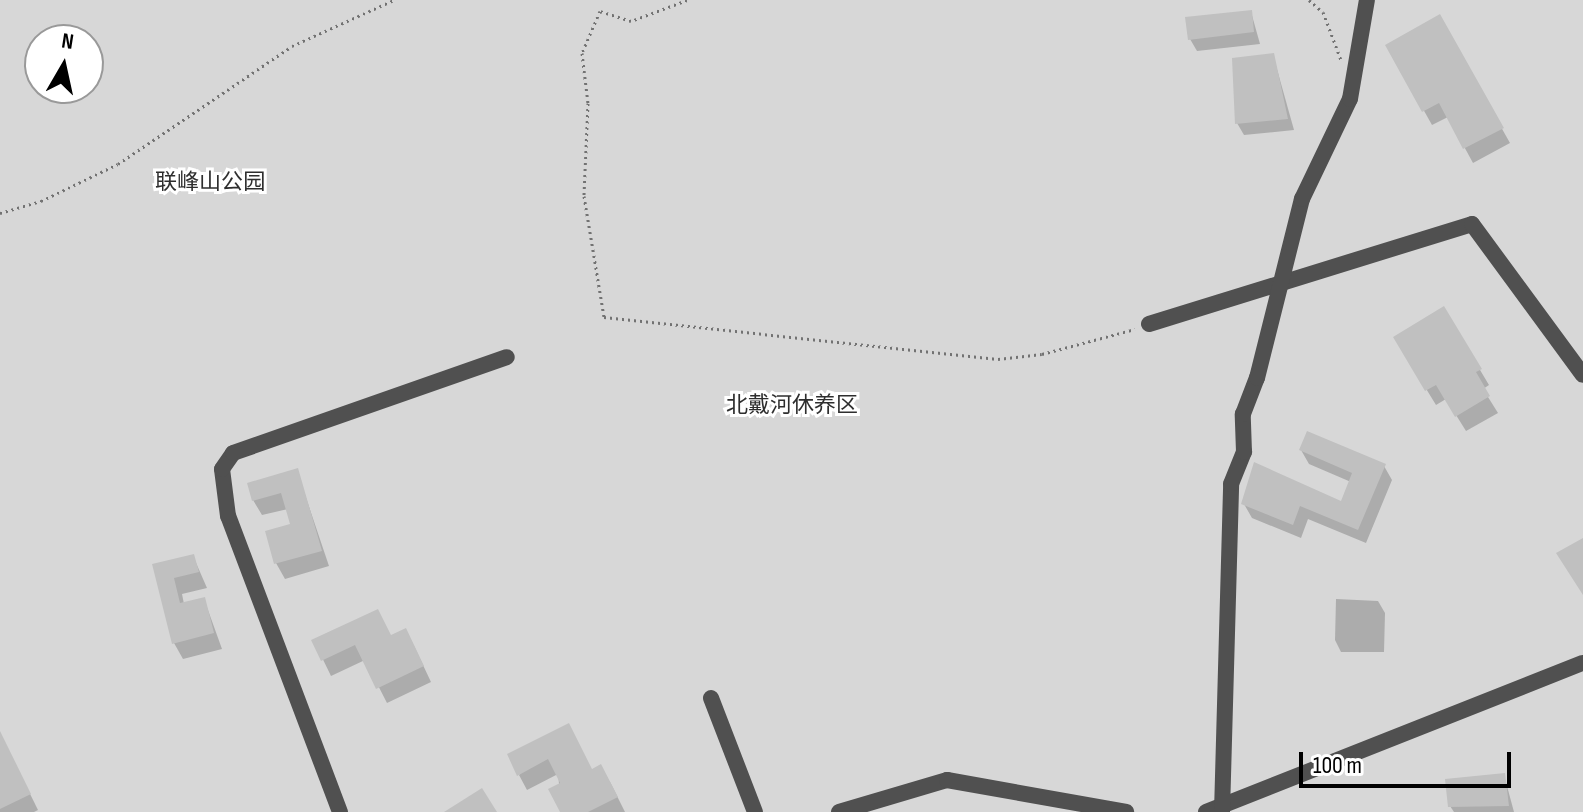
<!DOCTYPE html>
<meta charset="utf-8">
<style>
body{margin:0}
#map{position:relative;width:1583px;height:812px;overflow:hidden;background:#fff;font-family:"Sofia Sans Condensed","Noto Sans SC",sans-serif}
div>[style]{position:absolute}
[style*='--x']{left:calc(var(--x)*1px);top:calc(var(--y)*1px);width:calc(var(--w)*1px);rotate:calc(var(--a)*1deg)}
.green>*{inset:0;background:#d7d7d7}
.shadow>*{inset:0;background:#0003}
.building>*{inset:0;background:#c0c0c0}
.path>*{height:3px;margin-top:-1.5px;transform-origin:0;background:repeating-linear-gradient(90deg,#727272 0 2px,transparent 0 6px)}
.street>*{height:16px;margin:-8px;padding:0 8px;transform-origin:8px;border-radius:8px;background:#505050}
span{translate:-50% -50%;white-space:nowrap;text-align:center;line-height:1.15;-webkit-text-stroke:6px #fff;paint-order:stroke}
.park-label{font-size:22px;color:#2e2e2e}
.north{position:absolute;left:24px;top:24px;width:80px;height:80px;box-sizing:border-box;background:#fff;border:2px solid #999;border-radius:50%;rotate:9deg;font-size:22px;font-weight:700;line-height:32px;text-align:center;color:#000}
.north::after{content:'';display:block;margin:auto;width:28px;height:36px;background:#000;clip-path:polygon(50% 0,100% 100%,50% 72%,0 100%)}
.scale{position:absolute;left:1299px;top:752px;width:212px;height:36px;box-sizing:border-box;border:4px solid #000;border-top:0;padding-left:10px;font-size:24px;line-height:28px;white-space:nowrap;color:#000;-webkit-text-stroke:6px #fff;paint-order:stroke}
</style>
<div id="map">
<div class="green">
<i style="clip-path:polygon(evenodd,0 0,1583px 0,1583px 812px,0 812px,0 0,40px 40px,88px 40px,88px 88px,40px 88px,40px 40px)"></i>
</div>
<div class="shadow">
<i style="clip-path:polygon(1251px 12px,1260px 44px,1197px 51px,1190px 39px)"></i>
<i style="clip-path:polygon(1439px 17px,1510px 143px,1473px 163px,1448px 117px,1432px 125px,1387px 45px)"></i>
<i style="clip-path:polygon(1273px 55px,1294px 130px,1244px 135px,1237px 123px)"></i>
<i style="clip-path:polygon(1443px 308px,1489px 385px,1483px 389px,1498px 413px,1466px 431px,1446px 399px,1436px 405px,1395px 338px)"></i>
<i style="clip-path:polygon(1301px 450px,1384px 466px,1392px 480px,1366px 543px,1308px 519px,1301px 538px,1252px 518px,1244px 504px,1342px 503px,1351px 482px,1309px 464px)"></i>
<i style="clip-path:polygon(297px 471px,329px 566px,285px 579px,276px 563px,292px 525px,288px 509px,262px 515px,253px 500px)"></i>
<i style="clip-path:polygon(193px 556px,207px 588px,182px 594px,184px 604px,204px 599px,222px 649px,183px 659px,174px 643px,154px 566px)"></i>
<i style="clip-path:polygon(1336px 599px,1378px 601px,1385px 613px,1384px 652px,1341px 652px,1335px 640px)"></i>
<i style="clip-path:polygon(314px 641px,414px 646px,431px 682px,387px 703px,365px 660px,331px 676px)"></i>
<i style="clip-path:polygon(568px 725px,592px 771px,610px 782px,625px 812px,562px 812px,558px 774px,527px 790px,519px 775px)"></i>
<i style="clip-path:polygon(0 733px,38px 810px,34px 812px,0 812px)"></i>
<i style="clip-path:polygon(1504px 775px,1514px 812px,1454px 812px,1450px 806px)"></i>
</div>
<div class="building">
<i style="clip-path:polygon(1252px 10px,1254px 32px,1188px 40px,1185px 17px)"></i>
<i style="clip-path:polygon(1440px 14px,1504px 128px,1463px 149px,1439px 103px,1422px 112px,1385px 45px)"></i>
<i style="clip-path:polygon(1274px 53px,1288px 119px,1235px 124px,1232px 58px)"></i>
<i style="clip-path:polygon(1444px 306px,1482px 369px,1476px 372px,1490px 396px,1455px 417px,1436px 385px,1425px 391px,1393px 337px)"></i>
<i style="clip-path:polygon(1307px 431px,1386px 464px,1358px 530px,1300px 506px,1293px 525px,1241px 504px,1254px 462px,1341px 501px,1352px 473px,1299px 450px)"></i>
<i style="clip-path:polygon(298px 468px,322px 551px,274px 564px,265px 531px,290px 524px,281px 493px,252px 501px,247px 483px)"></i>
<i style="clip-path:polygon(1583px 538px,1583px 595px,1556px 553px)"></i>
<i style="clip-path:polygon(194px 554px,199px 572px,174px 578px,180px 603px,205px 597px,214px 633px,172px 644px,152px 564px)"></i>
<i style="clip-path:polygon(378px 609px,391px 635px,406px 628px,424px 666px,376px 689px,355px 645px,321px 661px,311px 640px)"></i>
<i style="clip-path:polygon(569px 723px,592px 769px,601px 764px,618px 797px,588px 812px,560px 812px,548px 789px,560px 783px,548px 759px,517px 776px,507px 754px)"></i>
<i style="clip-path:polygon(0 731px,31px 794px,0 809px)"></i>
<i style="clip-path:polygon(1505px 773px,1509px 806px,1448px 807px,1445px 779px)"></i>
<i style="clip-path:polygon(482px 788px,497px 812px,444px 812px)"></i>
</div>
<div class="path">
<i style="--x:687;--y:0;--w:60;--a:159.4"></i>
<i style="--x:631;--y:21;--w:33;--a:-162"></i>
<i style="--x:600;--y:11;--w:46;--a:113.2"></i>
<i style="--x:582;--y:53;--w:50;--a:83.2"></i>
<i style="--x:588;--y:103;--w:93;--a:92.5"></i>
<i style="--x:584;--y:196;--w:123;--a:80.6"></i>
<i style="--x:604;--y:317;--w:396;--a:6.1"></i>
<i style="--x:998;--y:359;--w:44;--a:-6.5"></i>
<i style="--x:1042;--y:354;--w:96;--a:-15"></i>
<i style="--x:1309;--y:0;--w:18;--a:41"></i>
<i style="--x:1323;--y:12;--w:51;--a:69.4"></i>
<i style="--x:0;--y:213;--w:43;--a:-16.3"></i>
<i style="--x:41;--y:201;--w:85;--a:-25.7"></i>
<i style="--x:118;--y:164;--w:210;--a:-34.1"></i>
<i style="--x:292;--y:46;--w:112;--a:-24.3"></i>
</div>
<div class="street">
<i style="--x:1149;--y:324;--w:338;--a:-17.2"></i>
<i style="--x:1472;--y:224;--w:187;--a:53.7"></i>
<i style="--x:711;--y:698;--w:122;--a:68.9"></i>
<i style="--x:340;--y:812;--w:316;--a:-110.7"></i>
<i style="--x:228;--y:516;--w:47;--a:-97.3"></i>
<i style="--x:222;--y:469;--w:19;--a:-55"></i>
<i style="--x:233;--y:453;--w:290;--a:-19.3"></i>
<i style="--x:839;--y:812;--w:113;--a:-16.5"></i>
<i style="--x:947;--y:780;--w:182;--a:10.1"></i>
<i style="--x:1206;--y:812;--w:405;--a:-21.6"></i>
<i style="--x:1222;--y:812;--w:328;--a:-88.4"></i>
<i style="--x:1231;--y:484;--w:35;--a:-68"></i>
<i style="--x:1244;--y:452;--w:38;--a:-92"></i>
<i style="--x:1243;--y:414;--w:39;--a:-69"></i>
<i style="--x:1257;--y:378;--w:185;--a:-75.9"></i>
<i style="--x:1302;--y:199;--w:111;--a:-64.4"></i>
<i style="--x:1350;--y:99;--w:100;--a:-80.3"></i>
</div>
<div class="park-label">
<span style="left:210px;top:183px">联峰山公园</span>
<span style="left:792px;top:406px">北戴河休养区</span>
</div>
<div class="north">N</div>
<div class="scale">100 m</div>
</div>
